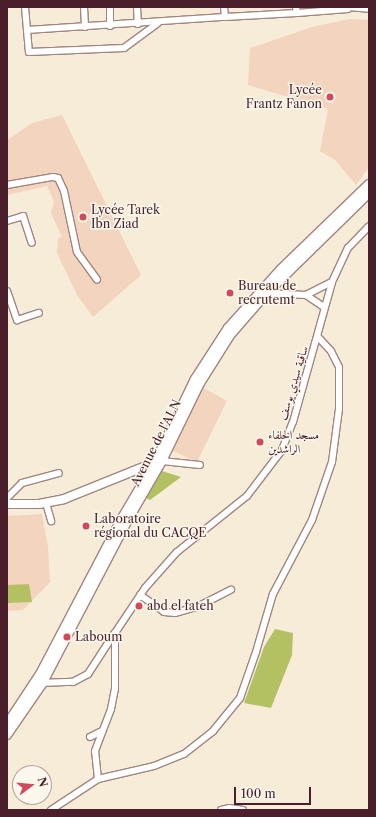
<!DOCTYPE html>
<meta charset="utf-8">
<style>
body{margin:0}
#map{position:relative;width:376px;height:817px;overflow:hidden;background:#f7ecd7;font-family:"Libre Caslon Text",Amiri,serif}
div>[style]{position:absolute}
[style*='--x']{left:calc(var(--x)*1px);top:calc(var(--y)*1px);width:calc(var(--w)*1px);rotate:calc(var(--a)*1deg)}
.built>*{inset:0;background:#f3d4be}
.green>*{inset:0;background:#b3c163}
.roads{filter:drop-shadow(1px 0 #a08681) drop-shadow(-1px 0 #a08681) drop-shadow(0 1px #a08681) drop-shadow(0 -1px #a08681)}
.minor>*{height:6px;margin:-3px;padding:0 3px;transform-origin:3px;border-radius:3px;background:#fff}
.major>*{height:8px;margin:-4px;padding:0 4px;transform-origin:4px;border-radius:4px;background:#fff}
.dots>*{width:11px;height:11px;translate:-50% -50%;box-sizing:border-box;border:2px solid #fbf7ec;border-radius:50%}
span{translate:-50% -50%;white-space:nowrap;text-align:center;line-height:1.15;-webkit-text-stroke:3px #fbf7ec;paint-order:stroke}
.poi-label{font-size:12px;color:#4a1f2b}
.right{translate:-100% -50%;text-align:right}
.left{translate:0 -50%;text-align:left}
.street-label{font-size:12px;color:#4a1f2b}
.frame{position:absolute;inset:0;border:8px solid #4a1f2b;pointer-events:none}
.north{position:absolute;left:12px;top:765px;width:40px;height:40px;box-sizing:border-box;background:#fbf7ec;border:1px solid #b4a19f;border-radius:50%;rotate:74deg;font-size:11px;font-weight:700;line-height:16px;text-align:center;color:#4a1f2b}
.north::after{content:'';display:block;margin:auto;width:14px;height:18px;background:#d1495b;clip-path:polygon(50% 0,100% 100%,50% 72%,0 100%)}
.scale{position:absolute;left:234px;top:787px;width:77px;height:18px;box-sizing:border-box;border:2px solid #4a1f2b;border-top:0;padding-left:5px;font-size:12px;line-height:14px;white-space:nowrap;color:#4a1f2b;-webkit-text-stroke:3px #fbf7ec;paint-order:stroke}
</style>
<div id="map">
<div class="built">
<i style="clip-path:polygon(349px 19px,369px 20px,369px 167px,356px 185px,335px 160px,320px 151px,328px 109px,248px 85px,250px 48px,312px 27px)"></i>
<i style="clip-path:polygon(62px 115px,141px 275px,93px 317px,77px 295px,57px 253px,58px 238px,62px 237px,51px 213px,54px 202px,47px 186px,7px 195px,7px 140px,32px 123px)"></i>
<i style="clip-path:polygon(200px 386px,227px 401px,197px 462px,169px 449px)"></i>
<i style="clip-path:polygon(42px 514px,48px 547px,50px 582px,23px 610px,7px 611px,7px 516px)"></i>
</div>
<div class="green">
<i style="clip-path:polygon(162px 471px,181px 477px,150px 500px,146px 498px)"></i>
<i style="clip-path:polygon(29px 584px,32px 602px,7px 603px,7px 585px)"></i>
<i style="clip-path:polygon(275px 629px,293px 633px,292px 655px,271px 708px,244px 703px,264px 647px)"></i>
</div>
<div class="roads">
<div class="minor">
<i style="--x:25;--y:7;--w:23;--a:85"></i>
<i style="--x:27;--y:30;--w:198;--a:-3.8"></i>
<i style="--x:84;--y:7;--w:20;--a:87"></i>
<i style="--x:110;--y:7;--w:19;--a:90"></i>
<i style="--x:137;--y:7;--w:17;--a:87"></i>
<i style="--x:224;--y:7;--w:10;--a:84"></i>
<i style="--x:225;--y:17;--w:72;--a:-3.2"></i>
<i style="--x:296;--y:7;--w:6;--a:81"></i>
<i style="--x:297;--y:13;--w:51;--a:-4.5"></i>
<i style="--x:348;--y:7;--w:21;--a:5"></i>
<i style="--x:27;--y:30;--w:22;--a:85"></i>
<i style="--x:29;--y:52;--w:95;--a:-2.4"></i>
<i style="--x:124;--y:48;--w:42;--a:-36.3"></i>
<i style="--x:7;--y:185;--w:47;--a:-9.9"></i>
<i style="--x:53;--y:177;--w:5;--a:11"></i>
<i style="--x:58;--y:178;--w:14;--a:65"></i>
<i style="--x:64;--y:191;--w:62;--a:78"></i>
<i style="--x:77;--y:252;--w:34;--a:54"></i>
<i style="--x:7;--y:221;--w:17;--a:-17"></i>
<i style="--x:23;--y:216;--w:28;--a:72"></i>
<i style="--x:7;--y:291;--w:31;--a:71"></i>
<i style="--x:17;--y:320;--w:23;--a:-18"></i>
<i style="--x:264;--y:293;--w:42;--a:2.7"></i>
<i style="--x:306;--y:295;--w:22;--a:34"></i>
<i style="--x:306;--y:295;--w:29;--a:-27"></i>
<i style="--x:162;--y:461;--w:38;--a:6"></i>
<i style="--x:7;--y:498;--w:21;--a:-45"></i>
<i style="--x:22;--y:483;--w:38;--a:-15"></i>
<i style="--x:46;--y:503;--w:19;--a:74"></i>
<i style="--x:140;--y:595;--w:29;--a:35"></i>
<i style="--x:164;--y:612;--w:11;--a:5"></i>
<i style="--x:175;--y:613;--w:25;--a:-16"></i>
<i style="--x:199;--y:606;--w:36;--a:-27"></i>
<i style="--x:39;--y:683;--w:34;--a:-2"></i>
<i style="--x:73;--y:682;--w:17;--a:-28"></i>
<i style="--x:88;--y:674;--w:48;--a:-57"></i>
<i style="--x:90;--y:737;--w:13;--a:-27"></i>
<i style="--x:98;--y:779;--w:28;--a:-96"></i>
<i style="--x:95;--y:751;--w:45;--a:-69.1"></i>
<i style="--x:111;--y:709;--w:20;--a:-79"></i>
<i style="--x:115;--y:689;--w:56;--a:-90"></i>
<i style="--x:115;--y:633;--w:54;--a:-56.3"></i>
<i style="--x:145;--y:588;--w:48;--a:-48.4"></i>
<i style="--x:177;--y:552;--w:90;--a:-38.7"></i>
<i style="--x:247;--y:496;--w:58;--a:-52.7"></i>
<i style="--x:282;--y:450;--w:30;--a:-69"></i>
<i style="--x:293;--y:422;--w:145;--a:-74.4"></i>
<i style="--x:332;--y:282;--w:38;--a:-65"></i>
<i style="--x:348;--y:248;--w:30;--a:-46"></i>
<i style="--x:51;--y:810;--w:56;--a:-33.4"></i>
<i style="--x:98;--y:779;--w:57;--a:-13.1"></i>
<i style="--x:154;--y:766;--w:32;--a:-22"></i>
<i style="--x:184;--y:754;--w:37;--a:-38"></i>
<i style="--x:213;--y:731;--w:43;--a:-50.7"></i>
<i style="--x:240;--y:698;--w:49;--a:-70.8"></i>
<i style="--x:256;--y:652;--w:60;--a:-73.7"></i>
<i style="--x:273;--y:594;--w:84;--a:-62.2"></i>
<i style="--x:312;--y:520;--w:61;--a:-71"></i>
<i style="--x:332;--y:462;--w:53;--a:-82.5"></i>
<i style="--x:339;--y:409;--w:42;--a:-90"></i>
<i style="--x:339;--y:367;--w:18;--a:-117"></i>
<i style="--x:331;--y:351;--w:19;--a:-133"></i>
<i style="--x:221;--y:810;--w:8;--a:-14"></i>
<i style="--x:229;--y:808;--w:14;--a:8"></i>
</div>
<div class="major">
<i style="--x:7;--y:504;--w:32;--a:0"></i>
<i style="--x:39;--y:504;--w:25;--a:-11"></i>
<i style="--x:64;--y:499;--w:99;--a:-21.9"></i>
<i style="--x:7;--y:724;--w:60;--a:-56.6"></i>
<i style="--x:40;--y:674;--w:176;--a:-62.3"></i>
<i style="--x:122;--y:518;--w:65;--a:-59.5"></i>
<i style="--x:155;--y:462;--w:92;--a:-64.3"></i>
<i style="--x:195;--y:379;--w:61;--a:-57.1"></i>
<i style="--x:228;--y:328;--w:79;--a:-48.1"></i>
<i style="--x:281;--y:269;--w:122;--a:-44"></i>
<i style="--x:7;--y:735;--w:62;--a:-55.5"></i>
<i style="--x:42;--y:684;--w:179;--a:-62.4"></i>
<i style="--x:125;--y:525;--w:74;--a:-60"></i>
<i style="--x:162;--y:461;--w:87;--a:-64"></i>
<i style="--x:200;--y:383;--w:58;--a:-57.7"></i>
<i style="--x:231;--y:334;--w:52;--a:-48.9"></i>
<i style="--x:265;--y:295;--w:146;--a:-44.4"></i>
</div>
</div>
<div class="dots">
<i style="left:330px;top:97px;background:#d1495b"></i>
<i style="left:83px;top:217px;background:#d1495b"></i>
<i style="left:230px;top:293px;background:#d1495b"></i>
<i style="left:260px;top:442px;background:#d1495b"></i>
<i style="left:86px;top:526px;background:#d1495b"></i>
<i style="left:139px;top:606px;background:#d1495b"></i>
<i style="left:67px;top:637px;background:#d1495b"></i>
</div>
<div class="poi-label">
<span class="right" style="left:322px;top:97px">Lycée<br>Frantz Fanon</span>
<span class="left" style="left:91px;top:217px">Lycée Tarek<br>Ibn Ziad</span>
<span class="left" style="left:238px;top:293px">Bureau de<br>recrutemt</span>
<span class="left" style="left:268px;top:442px">مسجد الخلفاء<br>الراشدين</span>
<span class="left" style="left:94px;top:526px">Laboratoire<br>régional du CACQE</span>
<span class="left" style="left:147px;top:606px">abd el fateh</span>
<span class="left" style="left:75px;top:637px">Laboum</span>
</div>
<div class="street-label">
<span style="left:293px;top:383px;rotate:-73deg">ساقية سيدي يوسف</span>
<span style="left:156px;top:443px;rotate:-63deg">Avenue de l'ALN</span>
</div>
<div class="frame"></div>
<div class="north">N</div>
<div class="scale">100 m</div>
</div>
